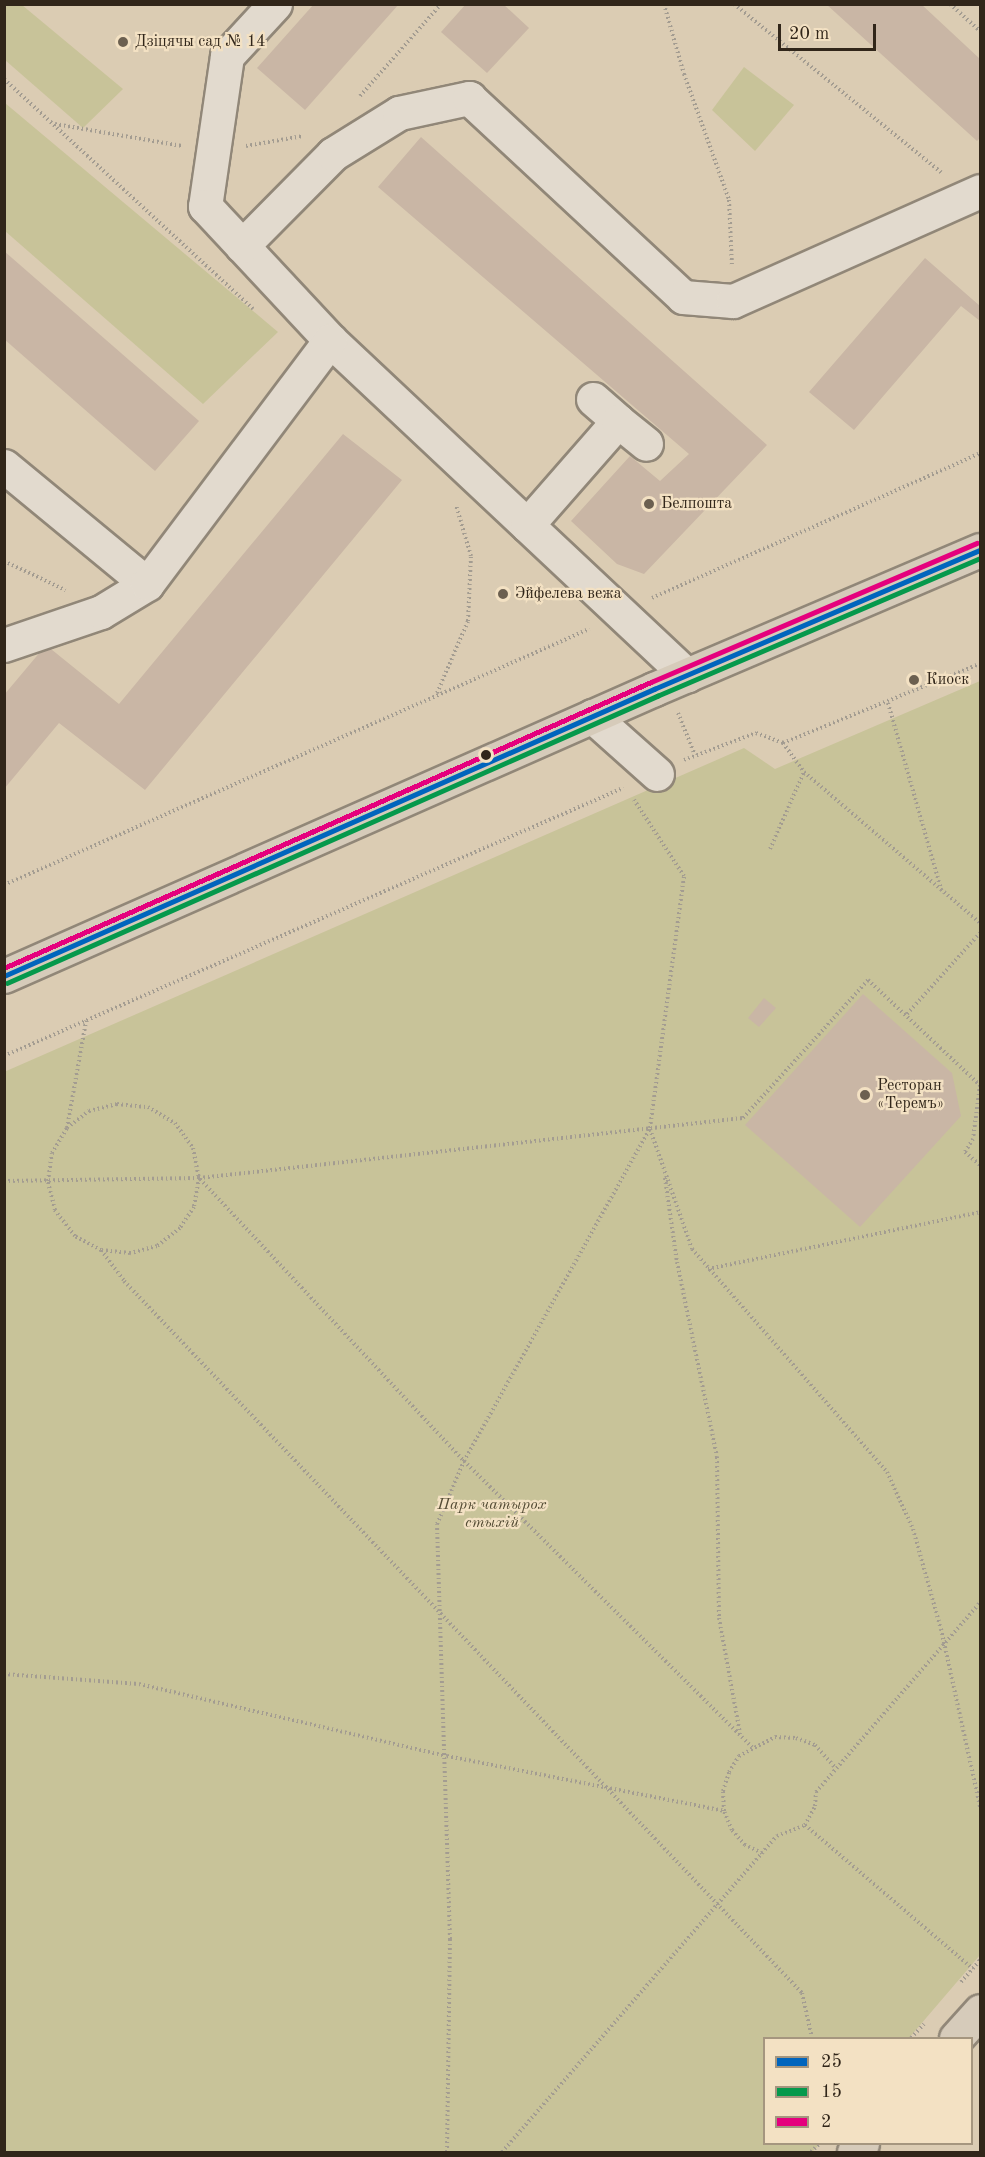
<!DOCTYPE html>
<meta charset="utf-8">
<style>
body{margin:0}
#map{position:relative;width:985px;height:2157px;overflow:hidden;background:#dbccb3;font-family:"Old Standard TT",serif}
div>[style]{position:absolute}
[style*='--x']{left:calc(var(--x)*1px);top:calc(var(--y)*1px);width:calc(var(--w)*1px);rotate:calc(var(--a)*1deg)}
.green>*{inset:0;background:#c8c399}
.building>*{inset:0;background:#c9b6a5}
.path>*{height:4px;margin-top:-2px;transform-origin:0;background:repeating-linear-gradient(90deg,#a39c91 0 1.5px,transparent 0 4.5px)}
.roads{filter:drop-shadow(2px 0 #918778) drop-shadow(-2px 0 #918778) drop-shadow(0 2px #918778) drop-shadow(0 -2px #918778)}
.minor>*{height:33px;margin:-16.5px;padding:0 16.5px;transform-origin:16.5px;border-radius:16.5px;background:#e2dace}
.major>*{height:33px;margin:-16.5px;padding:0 16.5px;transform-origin:16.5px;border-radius:16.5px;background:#d6cbba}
.bus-1>*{height:4.5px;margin:-2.25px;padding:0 2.25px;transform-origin:2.25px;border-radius:2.25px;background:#0065bd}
.bus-2>*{height:4.5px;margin:-2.25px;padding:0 2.25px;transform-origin:2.25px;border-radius:2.25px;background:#05994c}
.bus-3>*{height:4.5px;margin:-2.25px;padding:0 2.25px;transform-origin:2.25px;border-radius:2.25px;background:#e5007d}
.dots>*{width:16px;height:16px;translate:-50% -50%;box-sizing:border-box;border:3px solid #f3e1c3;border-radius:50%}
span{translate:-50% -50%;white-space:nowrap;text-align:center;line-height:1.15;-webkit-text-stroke:4.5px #f3e1c3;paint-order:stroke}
.poi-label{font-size:16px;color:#31261a}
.left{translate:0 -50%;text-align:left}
.park-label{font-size:16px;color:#534b34;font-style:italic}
.frame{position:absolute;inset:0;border:6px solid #31261a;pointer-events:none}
.legend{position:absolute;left:763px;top:2037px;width:210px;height:108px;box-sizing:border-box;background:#f3e1c3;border:2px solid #a5967f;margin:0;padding:8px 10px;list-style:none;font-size:18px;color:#31261a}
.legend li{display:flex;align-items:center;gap:12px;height:30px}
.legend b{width:30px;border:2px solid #a5967f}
.scale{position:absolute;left:778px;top:24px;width:98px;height:27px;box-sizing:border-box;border:3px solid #31261a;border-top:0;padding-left:8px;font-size:18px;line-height:21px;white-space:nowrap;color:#31261a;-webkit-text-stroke:4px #f3e1c3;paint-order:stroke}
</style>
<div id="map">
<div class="green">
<i style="clip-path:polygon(5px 4px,22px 5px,123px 89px,83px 128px,5px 60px)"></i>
<i style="clip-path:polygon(744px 67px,794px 105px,755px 151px,712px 110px)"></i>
<i style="clip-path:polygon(5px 103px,278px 332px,203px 404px,5px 231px)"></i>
<i style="clip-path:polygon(980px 681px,980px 1955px,909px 2038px,764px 2038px,764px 2144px,820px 2144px,812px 2152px,5px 2152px,4px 1072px,744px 748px,775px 769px)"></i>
</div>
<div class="building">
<i style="clip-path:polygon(314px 4px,399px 4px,305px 110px,257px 68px)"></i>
<i style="clip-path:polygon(466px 4px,503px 4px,529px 28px,487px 73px,441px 32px)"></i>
<i style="clip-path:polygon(826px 4px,921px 4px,980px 59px,980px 138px,977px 141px)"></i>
<i style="clip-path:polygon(421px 137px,767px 445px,644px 574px,617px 564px,571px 521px,630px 456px,660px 481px,689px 454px,378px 187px)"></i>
<i style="clip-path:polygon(4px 251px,199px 421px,155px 471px,4px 339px)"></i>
<i style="clip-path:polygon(925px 258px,980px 306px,980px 321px,961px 306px,854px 430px,809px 392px)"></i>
<i style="clip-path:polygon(343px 434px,402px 480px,145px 790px,59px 723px,4px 789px,4px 695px,46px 645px,119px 704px)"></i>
<i style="clip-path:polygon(863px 994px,952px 1073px,961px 1116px,860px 1227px,745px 1125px)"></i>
<i style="clip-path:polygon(764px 998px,776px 1008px,759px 1027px,748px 1018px)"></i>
</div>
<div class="path">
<i style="--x:664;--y:4;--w:73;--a:74.1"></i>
<i style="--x:684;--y:74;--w:134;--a:70.3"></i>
<i style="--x:729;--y:200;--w:67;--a:87.4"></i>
<i style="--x:734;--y:4;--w:267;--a:39.1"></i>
<i style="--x:950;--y:4;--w:40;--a:42"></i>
<i style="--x:4;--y:79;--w:339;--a:42.7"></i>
<i style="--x:360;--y:96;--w:123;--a:-48.6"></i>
<i style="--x:55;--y:124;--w:129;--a:9.8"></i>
<i style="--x:246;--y:146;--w:58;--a:-10"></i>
<i style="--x:4;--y:561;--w:68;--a:25.4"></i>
<i style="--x:652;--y:598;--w:359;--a:-23.8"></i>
<i style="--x:437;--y:693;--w:78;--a:-66.7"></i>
<i style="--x:468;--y:621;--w:65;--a:-87.4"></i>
<i style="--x:471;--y:556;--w:53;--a:-106.4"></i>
<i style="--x:888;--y:703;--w:198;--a:74.1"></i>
<i style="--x:678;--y:713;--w:45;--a:68"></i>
<i style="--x:783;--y:743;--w:212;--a:-21.9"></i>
<i style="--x:684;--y:760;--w:77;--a:-20.6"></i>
<i style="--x:756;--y:733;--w:29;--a:20"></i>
<i style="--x:783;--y:743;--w:36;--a:54"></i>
<i style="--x:804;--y:772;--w:232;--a:40.6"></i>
<i style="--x:770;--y:849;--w:84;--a:-66.2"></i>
<i style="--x:4;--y:885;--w:639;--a:-23.63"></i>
<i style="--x:907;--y:1014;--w:109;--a:-48"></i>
<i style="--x:4;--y:1056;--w:675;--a:-23.41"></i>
<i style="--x:980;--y:1085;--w:54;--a:97.4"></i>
<i style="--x:973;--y:1139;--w:15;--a:122"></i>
<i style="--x:965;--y:1152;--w:20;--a:41"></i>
<i style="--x:67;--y:1128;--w:28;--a:-38"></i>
<i style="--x:89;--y:1111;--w:29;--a:-14"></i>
<i style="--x:117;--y:1104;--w:31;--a:6"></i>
<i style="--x:148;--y:1107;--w:31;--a:31"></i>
<i style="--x:175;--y:1123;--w:31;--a:54"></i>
<i style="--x:193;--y:1148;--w:31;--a:79"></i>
<i style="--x:199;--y:1178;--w:29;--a:100"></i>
<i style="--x:194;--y:1207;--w:25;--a:124"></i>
<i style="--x:180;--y:1228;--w:29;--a:142"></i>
<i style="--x:157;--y:1246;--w:28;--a:165"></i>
<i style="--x:130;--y:1253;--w:29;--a:-174"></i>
<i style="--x:101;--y:1250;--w:30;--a:-152"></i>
<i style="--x:75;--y:1236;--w:33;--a:-128"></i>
<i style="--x:55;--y:1210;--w:30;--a:-104"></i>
<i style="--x:48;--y:1181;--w:28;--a:-82"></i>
<i style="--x:52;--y:1153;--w:29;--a:-59"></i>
<i style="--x:67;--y:1128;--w:109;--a:-79.9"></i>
<i style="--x:650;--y:1129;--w:127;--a:70.7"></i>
<i style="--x:692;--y:1249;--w:296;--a:48.8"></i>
<i style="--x:887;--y:1472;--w:63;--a:65.5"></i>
<i style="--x:913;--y:1529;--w:104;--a:74.4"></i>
<i style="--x:941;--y:1629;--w:182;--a:77.6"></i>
<i style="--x:665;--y:1178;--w:85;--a:81.9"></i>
<i style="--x:677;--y:1262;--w:199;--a:78.4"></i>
<i style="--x:717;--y:1457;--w:161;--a:89.3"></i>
<i style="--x:719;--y:1618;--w:118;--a:79.7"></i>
<i style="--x:200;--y:1179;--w:386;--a:46.9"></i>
<i style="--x:464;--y:1461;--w:406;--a:44.8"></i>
<i style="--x:4;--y:1181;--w:195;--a:-0.9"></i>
<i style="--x:199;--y:1178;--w:547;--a:-6.29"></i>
<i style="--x:743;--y:1118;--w:186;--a:-47.8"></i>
<i style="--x:868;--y:980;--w:154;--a:43.2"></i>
<i style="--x:101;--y:1250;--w:39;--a:53"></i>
<i style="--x:124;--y:1281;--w:983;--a:46.4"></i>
<i style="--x:802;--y:1993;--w:46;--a:77.5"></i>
<i style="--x:708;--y:1269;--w:278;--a:-11.8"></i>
<i style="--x:4;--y:1674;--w:135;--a:4.2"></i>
<i style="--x:139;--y:1684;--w:316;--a:13.2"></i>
<i style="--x:447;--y:1756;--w:282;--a:11.2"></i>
<i style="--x:805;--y:1825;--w:221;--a:40.6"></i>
<i style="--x:762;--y:1853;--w:19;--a:-155"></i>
<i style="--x:745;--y:1845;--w:20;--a:-131"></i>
<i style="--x:732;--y:1830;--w:21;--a:-113"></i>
<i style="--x:724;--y:1811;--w:20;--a:-93"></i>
<i style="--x:723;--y:1791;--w:20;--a:-72"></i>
<i style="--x:729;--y:1772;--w:19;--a:-58"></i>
<i style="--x:739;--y:1756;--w:41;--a:-27.8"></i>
<i style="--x:775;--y:1737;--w:21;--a:3"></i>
<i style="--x:796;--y:1738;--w:20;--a:20"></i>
<i style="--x:815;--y:1745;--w:31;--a:48"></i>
<i style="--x:961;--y:1982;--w:29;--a:-49"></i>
<i style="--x:911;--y:2038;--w:19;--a:-47"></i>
<i style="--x:447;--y:2152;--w:213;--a:-89.2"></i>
<i style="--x:450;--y:1939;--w:415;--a:-91.8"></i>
<i style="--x:437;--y:1524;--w:69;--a:-66.8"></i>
<i style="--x:464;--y:1461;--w:381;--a:-60.8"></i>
<i style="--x:650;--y:1128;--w:254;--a:-82.3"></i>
<i style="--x:684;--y:876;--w:91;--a:-123.3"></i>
<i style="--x:502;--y:2152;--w:419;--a:-49"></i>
<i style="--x:777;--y:1836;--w:30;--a:-21"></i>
<i style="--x:805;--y:1825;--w:21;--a:-62"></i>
<i style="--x:815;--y:1806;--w:14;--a:-86"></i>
<i style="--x:816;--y:1792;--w:250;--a:-49.1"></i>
<i style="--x:811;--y:2152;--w:11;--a:-45"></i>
</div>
<div class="roads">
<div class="minor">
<i style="--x:275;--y:4;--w:71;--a:132.7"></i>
<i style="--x:227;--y:56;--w:152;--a:98.3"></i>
<i style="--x:205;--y:206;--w:183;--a:47"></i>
<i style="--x:330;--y:340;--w:490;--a:43.2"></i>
<i style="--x:242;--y:246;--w:129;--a:-45.3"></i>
<i style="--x:333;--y:154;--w:78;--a:-31.8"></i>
<i style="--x:399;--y:113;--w:72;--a:-12.1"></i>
<i style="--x:469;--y:98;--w:292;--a:42.9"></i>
<i style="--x:683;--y:297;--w:50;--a:4.6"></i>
<i style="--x:733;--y:301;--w:270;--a:-24"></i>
<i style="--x:593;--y:399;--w:33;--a:41"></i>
<i style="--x:4;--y:466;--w:185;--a:39.5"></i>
<i style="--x:527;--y:525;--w:138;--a:-48.8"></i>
<i style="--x:618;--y:421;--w:36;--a:39"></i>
<i style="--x:4;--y:645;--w:102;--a:-18.8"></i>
<i style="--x:101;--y:612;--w:54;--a:-31.3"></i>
<i style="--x:147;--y:584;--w:305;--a:-53.1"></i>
<i style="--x:592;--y:716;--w:87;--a:41.7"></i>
</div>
<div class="major">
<i style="--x:4;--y:976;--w:711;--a:-23.82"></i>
<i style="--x:654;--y:689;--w:354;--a:-23.1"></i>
<i style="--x:956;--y:2038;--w:36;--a:-48"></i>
<i style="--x:854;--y:2152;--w:11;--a:-45"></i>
</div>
</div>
<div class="bus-1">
<i style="--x:4;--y:976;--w:711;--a:-23.82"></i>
<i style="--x:654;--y:689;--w:354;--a:-23.1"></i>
</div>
<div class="bus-2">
<i style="--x:7;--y:983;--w:711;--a:-23.82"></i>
<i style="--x:657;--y:696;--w:351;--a:-23.1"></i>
</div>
<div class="bus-3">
<i style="--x:4;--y:968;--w:707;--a:-23.85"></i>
<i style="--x:651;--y:682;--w:354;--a:-23.1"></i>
</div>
<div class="dots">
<i style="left:123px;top:42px;background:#6c6050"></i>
<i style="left:649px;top:504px;background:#6c6050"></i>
<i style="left:503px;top:594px;background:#6c6050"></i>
<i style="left:914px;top:680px;background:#6c6050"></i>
<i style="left:486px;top:755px;background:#31261a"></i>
<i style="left:865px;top:1095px;background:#6c6050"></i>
</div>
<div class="poi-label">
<span class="left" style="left:135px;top:42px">Дзіцячы сад № 14</span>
<span class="left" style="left:661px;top:504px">Белпошта</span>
<span class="left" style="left:515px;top:594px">Эйфелева вежа</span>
<span class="left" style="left:926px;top:680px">Киоск</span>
<span class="left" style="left:877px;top:1095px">Ресторан<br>«Теремъ»</span>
</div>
<div class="park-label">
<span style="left:492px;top:1514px">Парк чатырох<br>стыхій</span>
</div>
<div class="frame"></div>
<ul class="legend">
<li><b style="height:8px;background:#0065bd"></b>25</li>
<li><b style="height:8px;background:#05994c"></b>15</li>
<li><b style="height:8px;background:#e5007d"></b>2</li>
</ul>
<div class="scale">20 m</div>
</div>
